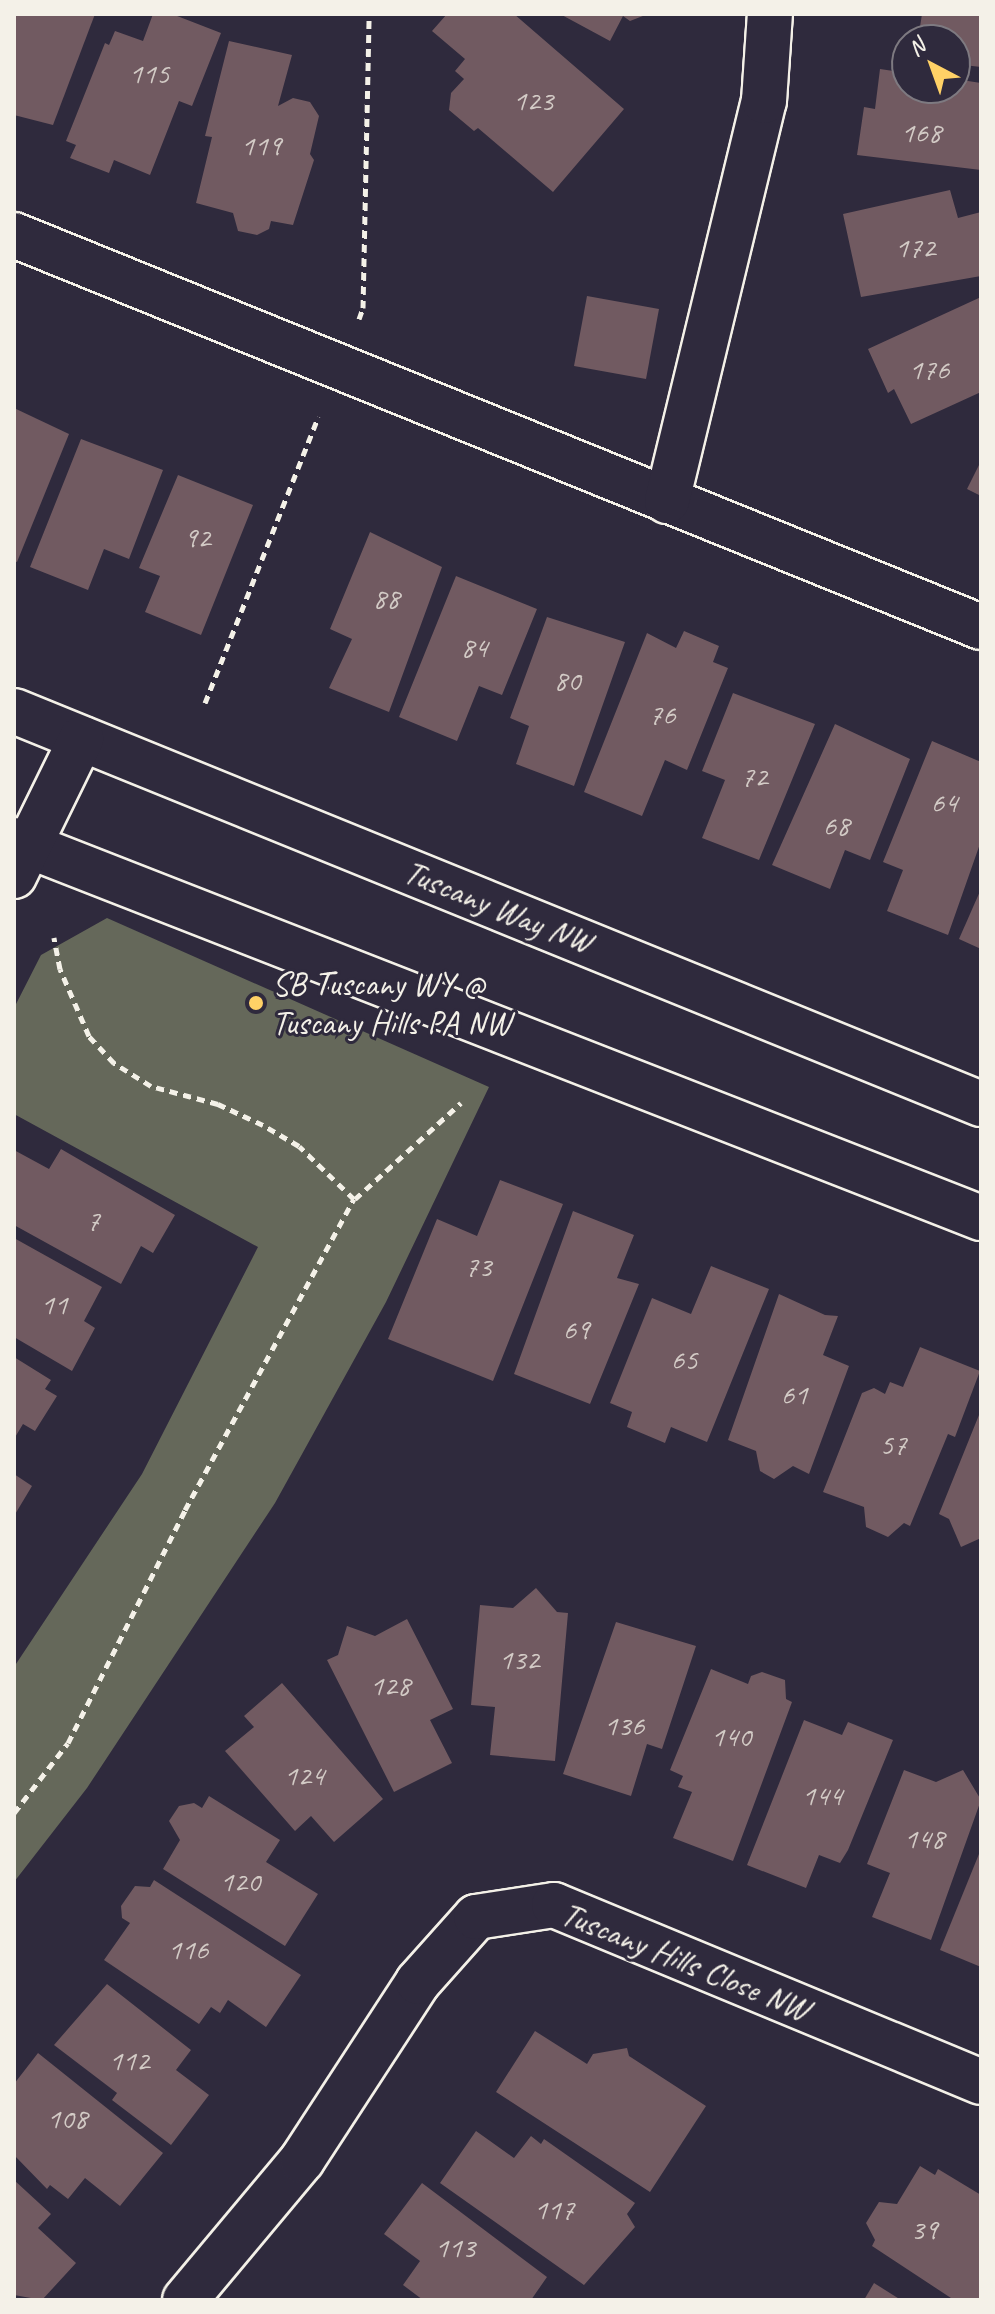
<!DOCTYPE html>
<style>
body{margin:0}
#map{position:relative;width:995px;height:2314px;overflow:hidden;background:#2f2a3d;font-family:Caveat,sans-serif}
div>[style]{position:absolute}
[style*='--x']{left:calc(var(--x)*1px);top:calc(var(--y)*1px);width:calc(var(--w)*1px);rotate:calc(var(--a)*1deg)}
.green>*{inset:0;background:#65685a}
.building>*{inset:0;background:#715a61}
.path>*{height:5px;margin-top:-2.5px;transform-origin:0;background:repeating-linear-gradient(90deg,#f4f1e8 0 8px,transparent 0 14px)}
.roads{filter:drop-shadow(2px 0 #f4f1e8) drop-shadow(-2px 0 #f4f1e8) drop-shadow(0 2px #f4f1e8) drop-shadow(0 -2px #f4f1e8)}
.minor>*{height:44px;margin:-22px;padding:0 22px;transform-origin:22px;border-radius:22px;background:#2f2a3d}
.dots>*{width:22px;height:22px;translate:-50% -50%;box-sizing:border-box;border:4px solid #2f2a3d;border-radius:50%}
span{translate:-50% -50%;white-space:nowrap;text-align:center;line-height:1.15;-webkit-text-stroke:6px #2f2a3d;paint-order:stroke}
.number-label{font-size:30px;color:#d3cbc6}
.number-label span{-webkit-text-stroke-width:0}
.street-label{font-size:34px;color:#f4f1e8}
.poi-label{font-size:34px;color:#f4f1e8}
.left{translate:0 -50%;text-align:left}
.frame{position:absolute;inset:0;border:16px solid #f4f1e8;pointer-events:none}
.north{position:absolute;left:891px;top:24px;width:80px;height:80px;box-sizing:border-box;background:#2f2a3d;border:2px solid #7e7a81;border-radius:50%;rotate:319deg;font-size:22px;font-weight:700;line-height:32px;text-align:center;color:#f4f1e8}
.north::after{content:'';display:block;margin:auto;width:28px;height:36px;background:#ffd166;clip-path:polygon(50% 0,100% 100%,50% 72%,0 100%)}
</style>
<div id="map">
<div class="green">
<i style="clip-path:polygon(107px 918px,489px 1087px,386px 1302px,275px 1503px,87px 1788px,14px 1882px,14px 1667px,142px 1474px,258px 1247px,14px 1114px,14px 1008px,41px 955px)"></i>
</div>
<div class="building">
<i style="clip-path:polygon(14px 14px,95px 14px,53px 125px,14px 115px)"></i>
<i style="clip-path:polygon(153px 14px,172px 14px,221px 33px,192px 106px,179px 101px,150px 175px,114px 160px,109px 173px,70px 158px,76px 145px,66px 141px,105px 43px,109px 45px,115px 31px,143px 41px)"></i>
<i style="clip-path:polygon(447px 14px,514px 14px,624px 109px,553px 192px,478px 128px,474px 131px,449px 110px,451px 93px,464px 79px,455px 71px,465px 59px,432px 31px)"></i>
<i style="clip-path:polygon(560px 14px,648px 14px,630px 21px,623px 16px,610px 41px)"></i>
<i style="clip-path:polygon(922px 14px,981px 14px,981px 67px,955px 64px,955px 40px,918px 40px)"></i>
<i style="clip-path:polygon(229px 41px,292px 55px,278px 106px,293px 98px,310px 102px,319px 116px,310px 154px,314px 160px,293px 225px,271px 221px,269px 229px,257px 235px,238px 231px,233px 213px,196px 203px,212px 137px,205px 136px)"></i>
<i style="clip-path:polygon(880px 69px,907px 73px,907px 88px,955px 88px,955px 79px,981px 83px,981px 170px,857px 155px,864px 107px,875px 109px)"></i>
<i style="clip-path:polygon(950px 190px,958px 218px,981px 212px,981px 276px,861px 297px,843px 214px)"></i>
<i style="clip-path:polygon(587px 296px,659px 309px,646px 379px,574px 366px)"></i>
<i style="clip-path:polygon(981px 297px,981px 392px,911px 424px,894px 389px,888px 393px,868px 349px)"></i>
<i style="clip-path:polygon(14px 408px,69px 434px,17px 562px,14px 561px)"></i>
<i style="clip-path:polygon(81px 439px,163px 470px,129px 559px,104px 549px,88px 590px,30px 567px)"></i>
<i style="clip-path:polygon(981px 461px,981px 496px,967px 489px)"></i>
<i style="clip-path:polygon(178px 475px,253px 505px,201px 635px,145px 612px,160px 576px,139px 568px)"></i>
<i style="clip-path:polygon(370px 532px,442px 567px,389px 712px,329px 688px,352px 639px,330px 629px)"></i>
<i style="clip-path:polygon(456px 576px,537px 609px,502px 695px,479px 686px,457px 741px,399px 717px)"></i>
<i style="clip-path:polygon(547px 617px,625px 642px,574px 786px,516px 764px,529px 726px,510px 718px)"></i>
<i style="clip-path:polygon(684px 631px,719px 646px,713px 662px,728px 668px,687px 770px,665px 760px,642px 816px,584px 792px,647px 633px,676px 648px)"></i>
<i style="clip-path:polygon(733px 693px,815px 724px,759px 860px,702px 838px,725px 780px,702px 771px)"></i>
<i style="clip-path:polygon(835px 724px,910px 759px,870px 860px,845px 850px,830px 889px,772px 865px)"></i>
<i style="clip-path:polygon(932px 741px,981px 762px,981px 841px,948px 935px,887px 911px,903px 870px,883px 862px)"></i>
<i style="clip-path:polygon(981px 889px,981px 949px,959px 939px)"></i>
<i style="clip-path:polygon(61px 1149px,175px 1215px,153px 1253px,141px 1246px,121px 1284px,14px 1225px,14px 1150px,49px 1169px)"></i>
<i style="clip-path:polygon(500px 1180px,563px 1204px,493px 1381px,388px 1339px,437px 1219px,477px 1236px)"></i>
<i style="clip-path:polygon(573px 1211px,634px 1235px,617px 1278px,639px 1284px,590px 1404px,514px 1374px)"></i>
<i style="clip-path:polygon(14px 1238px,102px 1287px,84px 1321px,95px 1328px,72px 1371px,14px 1337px)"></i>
<i style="clip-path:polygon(711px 1266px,769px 1289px,707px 1442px,671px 1427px,665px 1443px,627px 1427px,632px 1412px,610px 1403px,652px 1298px,691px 1314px)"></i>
<i style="clip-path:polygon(779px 1294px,825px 1315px,838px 1316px,823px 1355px,849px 1366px,809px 1474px,793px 1466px,774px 1479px,760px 1471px,756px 1451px,728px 1440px)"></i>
<i style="clip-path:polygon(920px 1347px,980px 1371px,955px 1437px,948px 1434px,910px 1526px,904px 1523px,888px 1537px,866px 1527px,864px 1507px,823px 1492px,862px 1393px,874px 1388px,885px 1394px,890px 1382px,903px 1387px)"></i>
<i style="clip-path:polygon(14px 1357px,51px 1380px,45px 1389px,57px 1396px,35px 1431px,23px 1424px,14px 1439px)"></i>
<i style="clip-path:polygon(981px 1410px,981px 1538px,961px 1547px,949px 1519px,939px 1514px)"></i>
<i style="clip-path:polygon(14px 1474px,32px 1486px,14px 1516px)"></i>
<i style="clip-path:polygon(536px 1588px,557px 1612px,568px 1613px,555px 1761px,490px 1755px,495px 1707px,471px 1705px,480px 1605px,513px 1608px)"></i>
<i style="clip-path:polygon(407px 1619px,453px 1709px,430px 1720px,452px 1763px,394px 1792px,327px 1660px,338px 1655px,347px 1626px,375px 1636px)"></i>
<i style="clip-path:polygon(616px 1622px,696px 1646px,662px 1749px,647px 1744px,631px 1796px,563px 1774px)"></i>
<i style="clip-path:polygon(711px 1669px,748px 1684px,751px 1676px,762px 1672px,785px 1680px,786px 1699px,792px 1702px,733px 1861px,673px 1838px,692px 1792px,678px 1787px,683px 1776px,670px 1770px)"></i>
<i style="clip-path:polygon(282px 1683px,383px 1799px,334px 1842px,311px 1816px,295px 1831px,225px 1751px,254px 1727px,244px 1716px)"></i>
<i style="clip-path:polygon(804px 1720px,842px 1735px,848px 1722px,893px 1740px,848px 1850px,840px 1863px,819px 1855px,806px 1888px,747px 1865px)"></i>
<i style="clip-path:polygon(904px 1770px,936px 1782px,963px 1770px,981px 1800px,931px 1940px,872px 1917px,890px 1873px,867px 1864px)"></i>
<i style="clip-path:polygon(209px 1796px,280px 1840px,266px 1862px,318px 1894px,285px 1946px,163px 1869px,180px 1840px,169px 1821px,179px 1806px,194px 1803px,202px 1808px)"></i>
<i style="clip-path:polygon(981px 1849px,981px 1967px,940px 1950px)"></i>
<i style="clip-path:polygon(154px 1880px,301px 1975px,266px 2027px,228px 2000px,220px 2013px,211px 2007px,199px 2024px,104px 1960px,130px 1923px,122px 1918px,121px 1906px,135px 1886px,150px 1887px)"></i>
<i style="clip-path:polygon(107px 1984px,191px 2050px,176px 2070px,209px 2095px,171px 2145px,112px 2100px,117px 2093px,54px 2045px)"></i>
<i style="clip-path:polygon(535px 2031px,587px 2064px,593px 2054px,627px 2048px,629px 2056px,706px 2106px,650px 2192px,496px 2092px)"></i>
<i style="clip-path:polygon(38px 2053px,163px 2153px,120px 2206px,85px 2178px,68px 2199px,50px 2185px,47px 2189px,14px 2155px,14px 2084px)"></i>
<i style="clip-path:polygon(476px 2131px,514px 2158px,531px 2136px,541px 2144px,544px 2139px,635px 2203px,627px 2214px,635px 2227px,584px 2285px,440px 2183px)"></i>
<i style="clip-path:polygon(920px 2166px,935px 2175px,938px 2169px,981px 2195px,981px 2300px,954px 2300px,872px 2246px,875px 2240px,866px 2223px,879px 2202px,897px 2204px)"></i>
<i style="clip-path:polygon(14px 2180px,51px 2214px,38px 2228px,76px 2263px,42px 2300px,14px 2295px)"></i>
<i style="clip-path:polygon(422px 2183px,547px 2277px,531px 2300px,423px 2300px,403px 2285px,420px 2261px,384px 2234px)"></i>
<i style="clip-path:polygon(874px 2283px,901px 2300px,864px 2300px)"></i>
</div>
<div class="path">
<i style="--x:359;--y:319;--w:12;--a:-70"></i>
<i style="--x:363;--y:308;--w:294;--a:-88.8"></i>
<i style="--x:205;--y:703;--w:308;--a:-68.4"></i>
<i style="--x:355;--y:1199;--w:143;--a:-42.2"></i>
<i style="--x:14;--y:1813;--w:88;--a:-52.4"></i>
<i style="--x:68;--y:1743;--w:261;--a:-63.3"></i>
<i style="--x:185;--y:1510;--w:354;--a:-61.5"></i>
<i style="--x:354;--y:1199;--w:76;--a:-136.1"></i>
<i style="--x:299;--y:1146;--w:42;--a:-149.7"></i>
<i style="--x:263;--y:1125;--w:50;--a:-155"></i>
<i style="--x:218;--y:1104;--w:69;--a:-165"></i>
<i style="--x:151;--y:1086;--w:44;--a:-148.1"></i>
<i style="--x:114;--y:1063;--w:37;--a:-133"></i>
<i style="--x:89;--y:1036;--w:73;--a:-113.4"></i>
<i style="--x:60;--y:969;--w:32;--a:-101"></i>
</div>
<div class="roads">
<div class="minor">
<i style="--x:14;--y:235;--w:1043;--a:22.07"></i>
<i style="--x:667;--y:501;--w:412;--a:-76.4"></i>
<i style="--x:764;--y:101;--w:87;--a:-86.1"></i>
<i style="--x:14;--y:711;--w:1044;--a:22.12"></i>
<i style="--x:14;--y:840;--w:1038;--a:21.35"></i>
<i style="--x:14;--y:876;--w:153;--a:-63.9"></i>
<i style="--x:185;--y:2300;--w:182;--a:-50.1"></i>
<i style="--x:302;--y:2160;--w:212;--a:-56.9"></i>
<i style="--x:418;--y:1982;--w:87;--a:-48.3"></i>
<i style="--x:476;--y:1917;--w:79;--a:-8.7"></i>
<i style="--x:554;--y:1905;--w:462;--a:22.5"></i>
</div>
</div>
<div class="dots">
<i style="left:256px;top:1003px;background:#ffd166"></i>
</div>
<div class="number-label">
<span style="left:149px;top:73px">115</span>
<span style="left:533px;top:100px">123</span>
<span style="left:921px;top:132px">168</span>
<span style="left:261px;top:145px">119</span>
<span style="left:915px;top:247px">172</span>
<span style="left:929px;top:369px">176</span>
<span style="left:197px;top:537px">92</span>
<span style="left:386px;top:598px">88</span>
<span style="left:474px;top:647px">84</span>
<span style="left:567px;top:680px">80</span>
<span style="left:662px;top:714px">76</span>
<span style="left:754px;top:776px">72</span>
<span style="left:944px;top:802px">64</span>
<span style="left:836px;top:825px">68</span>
<span style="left:93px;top:1220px">7</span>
<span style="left:478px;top:1266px">73</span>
<span style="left:54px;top:1304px">11</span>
<span style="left:576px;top:1329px">69</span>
<span style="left:684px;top:1359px">65</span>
<span style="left:794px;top:1394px">61</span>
<span style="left:893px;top:1444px">57</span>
<span style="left:519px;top:1659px">132</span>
<span style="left:390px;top:1685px">128</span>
<span style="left:624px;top:1725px">136</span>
<span style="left:731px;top:1736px">140</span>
<span style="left:304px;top:1775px">124</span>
<span style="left:822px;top:1795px">144</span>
<span style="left:924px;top:1838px">148</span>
<span style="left:240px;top:1881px">120</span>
<span style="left:188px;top:1949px">116</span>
<span style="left:129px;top:2060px">112</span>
<span style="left:67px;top:2118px">108</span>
<span style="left:554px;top:2209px">117</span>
<span style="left:924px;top:2229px">39</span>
<span style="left:455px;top:2247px">113</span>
</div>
<div class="street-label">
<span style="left:498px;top:907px;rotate:22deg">Tuscany Way NW</span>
<span style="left:685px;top:1961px;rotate:22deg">Tuscany Hills Close NW</span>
</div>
<div class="poi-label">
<span class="left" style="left:272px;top:1003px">SB Tuscany WY @<br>Tuscany Hills PA NW</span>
</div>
<div class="frame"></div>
<div class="north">N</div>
</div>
